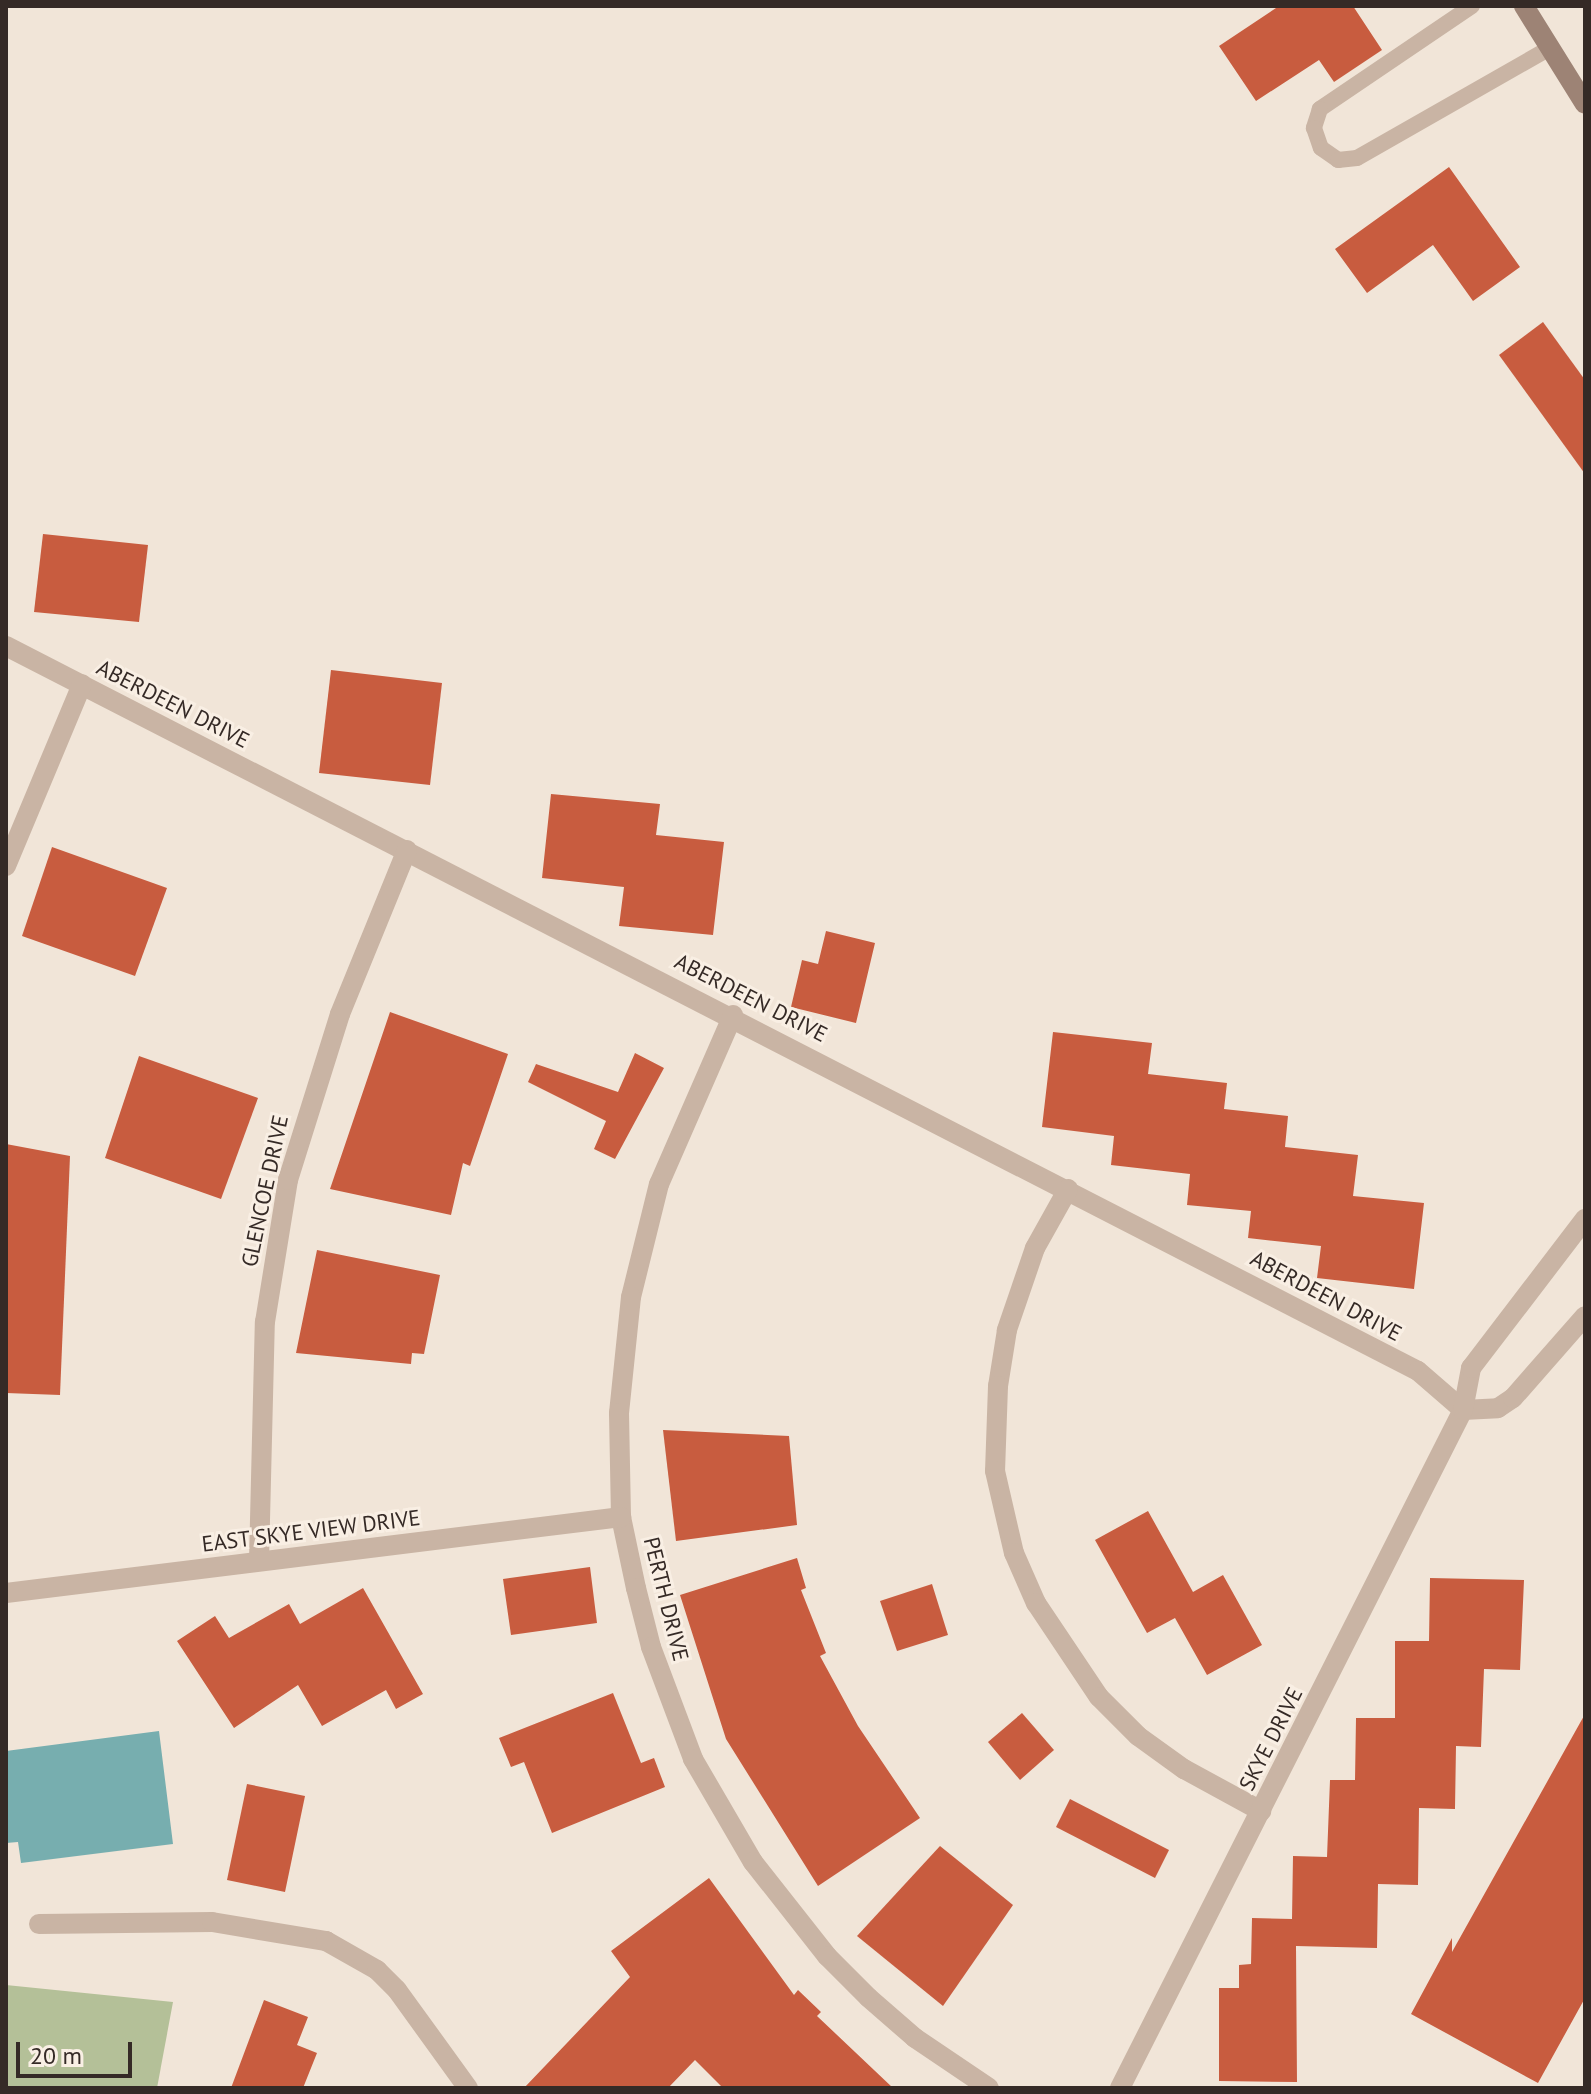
<!DOCTYPE html>
<style>
body{margin:0}
#map{position:relative;width:1591px;height:2094px;overflow:hidden;background:#f1e5d8;font-family:"PT Sans",sans-serif}
div>[style]{position:absolute}
[style*='--x']{left:calc(var(--x)*1px);top:calc(var(--y)*1px);width:calc(var(--w)*1px);rotate:calc(var(--a)*1deg)}
.green>*{inset:0;background:#b4c098}
.water>*{inset:0;background:#77aeaf}
.building>*{inset:0;background:#c85c3f}
.lane>*{height:16px;margin:-8px;padding:0 8px;transform-origin:8px;border-radius:8px;background:#c9b4a4}
.street>*{height:20px;margin:-10px;padding:0 10px;transform-origin:10px;border-radius:10px;background:#c9b4a4}
.secondary>*{height:20px;margin:-10px;padding:0 10px;transform-origin:10px;border-radius:10px;background:#9d8375}
span{translate:-50% -50%;white-space:nowrap;text-align:center;line-height:1.15;-webkit-text-stroke:6px #f9efe4;paint-order:stroke}
.street-label{font-size:22px;color:#352a26}
.frame{position:absolute;inset:0;border:8px solid #352a26;pointer-events:none}
.scale{position:absolute;left:16px;top:2042px;width:116px;height:36px;box-sizing:border-box;border:4px solid #352a26;border-top:0;padding-left:10px;font-size:24px;line-height:28px;white-space:nowrap;color:#352a26;-webkit-text-stroke:6px #f9efe4;paint-order:stroke}
</style>
<div id="map">
<div class="green">
<i style="clip-path:polygon(6px 1985px,173px 2002px,157px 2088px,6px 2088px)"></i>
</div>
<div class="water">
<i style="clip-path:polygon(159px 1731px,173px 1844px,21px 1863px,18px 1842px,6px 1843px,6px 1751px)"></i>
</div>
<div class="building">
<i style="clip-path:polygon(1279px 6px,1353px 6px,1382px 50px,1334px 82px,1319px 60px,1256px 101px,1219px 46px)"></i>
<i style="clip-path:polygon(1449px 167px,1520px 267px,1473px 301px,1433px 245px,1367px 293px,1335px 249px)"></i>
<i style="clip-path:polygon(1543px 322px,1585px 380px,1585px 474px,1499px 355px)"></i>
<i style="clip-path:polygon(43px 534px,148px 545px,139px 622px,34px 612px)"></i>
<i style="clip-path:polygon(331px 670px,442px 683px,430px 785px,319px 773px)"></i>
<i style="clip-path:polygon(551px 794px,660px 804px,656px 835px,724px 842px,713px 935px,619px 926px,624px 887px,542px 878px)"></i>
<i style="clip-path:polygon(52px 847px,167px 888px,135px 976px,22px 936px)"></i>
<i style="clip-path:polygon(826px 931px,875px 943px,856px 1023px,791px 1007px,802px 960px,818px 964px)"></i>
<i style="clip-path:polygon(390px 1012px,508px 1054px,470px 1166px,463px 1163px,451px 1215px,330px 1189px)"></i>
<i style="clip-path:polygon(1053px 1032px,1152px 1043px,1148px 1074px,1227px 1083px,1224px 1109px,1288px 1116px,1285px 1147px,1358px 1155px,1353px 1196px,1424px 1203px,1414px 1289px,1317px 1278px,1321px 1246px,1248px 1238px,1251px 1211px,1187px 1205px,1190px 1174px,1111px 1165px,1114px 1136px,1042px 1127px)"></i>
<i style="clip-path:polygon(635px 1053px,664px 1068px,615px 1159px,594px 1149px,606px 1121px,528px 1082px,536px 1064px,618px 1092px)"></i>
<i style="clip-path:polygon(139px 1056px,258px 1098px,221px 1199px,105px 1158px)"></i>
<i style="clip-path:polygon(6px 1144px,70px 1156px,60px 1395px,6px 1393px)"></i>
<i style="clip-path:polygon(317px 1250px,440px 1275px,424px 1354px,412px 1353px,411px 1364px,296px 1353px)"></i>
<i style="clip-path:polygon(663px 1430px,789px 1436px,797px 1525px,676px 1541px)"></i>
<i style="clip-path:polygon(1148px 1511px,1193px 1592px,1223px 1575px,1262px 1645px,1207px 1675px,1175px 1618px,1147px 1633px,1095px 1540px)"></i>
<i style="clip-path:polygon(797px 1558px,806px 1588px,801px 1590px,826px 1653px,820px 1656px,858px 1726px,920px 1818px,818px 1886px,726px 1739px,680px 1595px)"></i>
<i style="clip-path:polygon(590px 1567px,597px 1623px,511px 1635px,503px 1579px)"></i>
<i style="clip-path:polygon(1430px 1578px,1524px 1580px,1520px 1670px,1484px 1669px,1481px 1747px,1456px 1746px,1455px 1809px,1419px 1808px,1418px 1885px,1378px 1884px,1377px 1948px,1296px 1946px,1297px 2082px,1219px 2081px,1219px 1988px,1239px 1988px,1239px 1965px,1251px 1964px,1252px 1918px,1292px 1919px,1293px 1856px,1327px 1857px,1330px 1780px,1355px 1780px,1356px 1718px,1395px 1718px,1395px 1641px,1429px 1641px)"></i>
<i style="clip-path:polygon(932px 1584px,948px 1635px,897px 1651px,880px 1601px)"></i>
<i style="clip-path:polygon(363px 1588px,423px 1694px,396px 1709px,386px 1690px,322px 1726px,298px 1685px,234px 1728px,177px 1641px,215px 1616px,229px 1638px,289px 1604px,300px 1624px)"></i>
<i style="clip-path:polygon(613px 1693px,641px 1763px,654px 1758px,665px 1787px,552px 1833px,524px 1762px,511px 1767px,499px 1738px)"></i>
<i style="clip-path:polygon(1022px 1713px,1054px 1750px,1020px 1780px,988px 1742px)"></i>
<i style="clip-path:polygon(1585px 1714px,1585px 1998px,1538px 2083px,1411px 2014px,1452px 1938px,1452px 1952px)"></i>
<i style="clip-path:polygon(247px 1784px,305px 1796px,285px 1892px,227px 1880px)"></i>
<i style="clip-path:polygon(1070px 1799px,1169px 1850px,1155px 1878px,1056px 1827px)"></i>
<i style="clip-path:polygon(940px 1846px,1013px 1905px,943px 2006px,857px 1936px)"></i>
<i style="clip-path:polygon(709px 1878px,794px 1995px,798px 1990px,821px 2012px,817px 2016px,893px 2088px,723px 2088px,695px 2060px,668px 2088px,524px 2088px,630px 1977px,611px 1951px)"></i>
<i style="clip-path:polygon(264px 2000px,308px 2017px,297px 2045px,317px 2053px,303px 2088px,231px 2088px)"></i>
</div>
<div class="lane">
<i style="--x:1472;--y:6;--w:184;--a:145.9"></i>
<i style="--x:1320;--y:109;--w:20;--a:108"></i>
<i style="--x:1314;--y:128;--w:21;--a:71"></i>
<i style="--x:1321;--y:148;--w:21;--a:35"></i>
<i style="--x:1338;--y:160;--w:19;--a:-6"></i>
<i style="--x:1357;--y:158;--w:222;--a:-29.7"></i>
</div>
<div class="street">
<i style="--x:6;--y:646;--w:1587;--a:27.18"></i>
<i style="--x:1418;--y:1371;--w:60;--a:40.9"></i>
<i style="--x:1463;--y:1410;--w:35;--a:-3"></i>
<i style="--x:1498;--y:1408;--w:18;--a:-34"></i>
<i style="--x:1513;--y:1398;--w:109;--a:-48.7"></i>
<i style="--x:6;--y:866;--w:197;--a:-67.3"></i>
<i style="--x:733;--y:1015;--w:184;--a:113.6"></i>
<i style="--x:659;--y:1184;--w:116;--a:103.9"></i>
<i style="--x:631;--y:1297;--w:117;--a:95.9"></i>
<i style="--x:619;--y:1413;--w:104;--a:88.9"></i>
<i style="--x:621;--y:1517;--w:73;--a:78.1"></i>
<i style="--x:636;--y:1588;--w:61;--a:75.7"></i>
<i style="--x:651;--y:1647;--w:120;--a:69.4"></i>
<i style="--x:693;--y:1759;--w:119;--a:59.8"></i>
<i style="--x:753;--y:1862;--w:120;--a:51.8"></i>
<i style="--x:827;--y:1956;--w:59;--a:45"></i>
<i style="--x:869;--y:1998;--w:61;--a:41"></i>
<i style="--x:915;--y:2038;--w:89;--a:34"></i>
<i style="--x:1068;--y:1189;--w:68;--a:119.2"></i>
<i style="--x:1035;--y:1248;--w:87;--a:108.9"></i>
<i style="--x:1007;--y:1330;--w:57;--a:99.1"></i>
<i style="--x:998;--y:1386;--w:85;--a:92"></i>
<i style="--x:995;--y:1471;--w:84;--a:77"></i>
<i style="--x:1014;--y:1553;--w:55;--a:66.3"></i>
<i style="--x:1036;--y:1603;--w:113;--a:56.2"></i>
<i style="--x:1099;--y:1697;--w:55;--a:45"></i>
<i style="--x:1138;--y:1736;--w:57;--a:35.7"></i>
<i style="--x:1184;--y:1769;--w:88;--a:28.6"></i>
<i style="--x:259;--y:1561;--w:239;--a:-88.6"></i>
<i style="--x:265;--y:1322;--w:144;--a:-80.8"></i>
<i style="--x:288;--y:1180;--w:174;--a:-72.6"></i>
<i style="--x:340;--y:1014;--w:177;--a:-67.8"></i>
<i style="--x:6;--y:1593;--w:620;--a:-7.04"></i>
<i style="--x:39;--y:1924;--w:173;--a:-0.7"></i>
<i style="--x:212;--y:1922;--w:116;--a:9.5"></i>
<i style="--x:326;--y:1941;--w:59;--a:29.6"></i>
<i style="--x:377;--y:1970;--w:28;--a:45"></i>
<i style="--x:397;--y:1990;--w:121;--a:54.1"></i>
<i style="--x:1120;--y:2088;--w:760;--a:-63.17"></i>
<i style="--x:1463;--y:1410;--w:43;--a:-79.2"></i>
<i style="--x:1471;--y:1368;--w:188;--a:-52.6"></i>
</div>
<div class="secondary">
<i style="--x:1524;--y:6;--w:115;--a:58.1"></i>
</div>
<div class="street-label">
<span style="left:173px;top:704px;rotate:27deg">ABERDEEN DRIVE</span>
<span style="left:751px;top:998px;rotate:27deg">ABERDEEN DRIVE</span>
<span style="left:265px;top:1191px;rotate:-78deg">GLENCOE DRIVE</span>
<span style="left:1326px;top:1296px;rotate:28deg">ABERDEEN DRIVE</span>
<span style="left:311px;top:1531px;rotate:-7deg">EAST SKYE VIEW DRIVE</span>
<span style="left:666px;top:1599px;rotate:76deg">PERTH DRIVE</span>
<span style="left:1271px;top:1739px;rotate:-63deg">SKYE DRIVE</span>
</div>
<div class="frame"></div>
<div class="scale">20 m</div>
</div>
